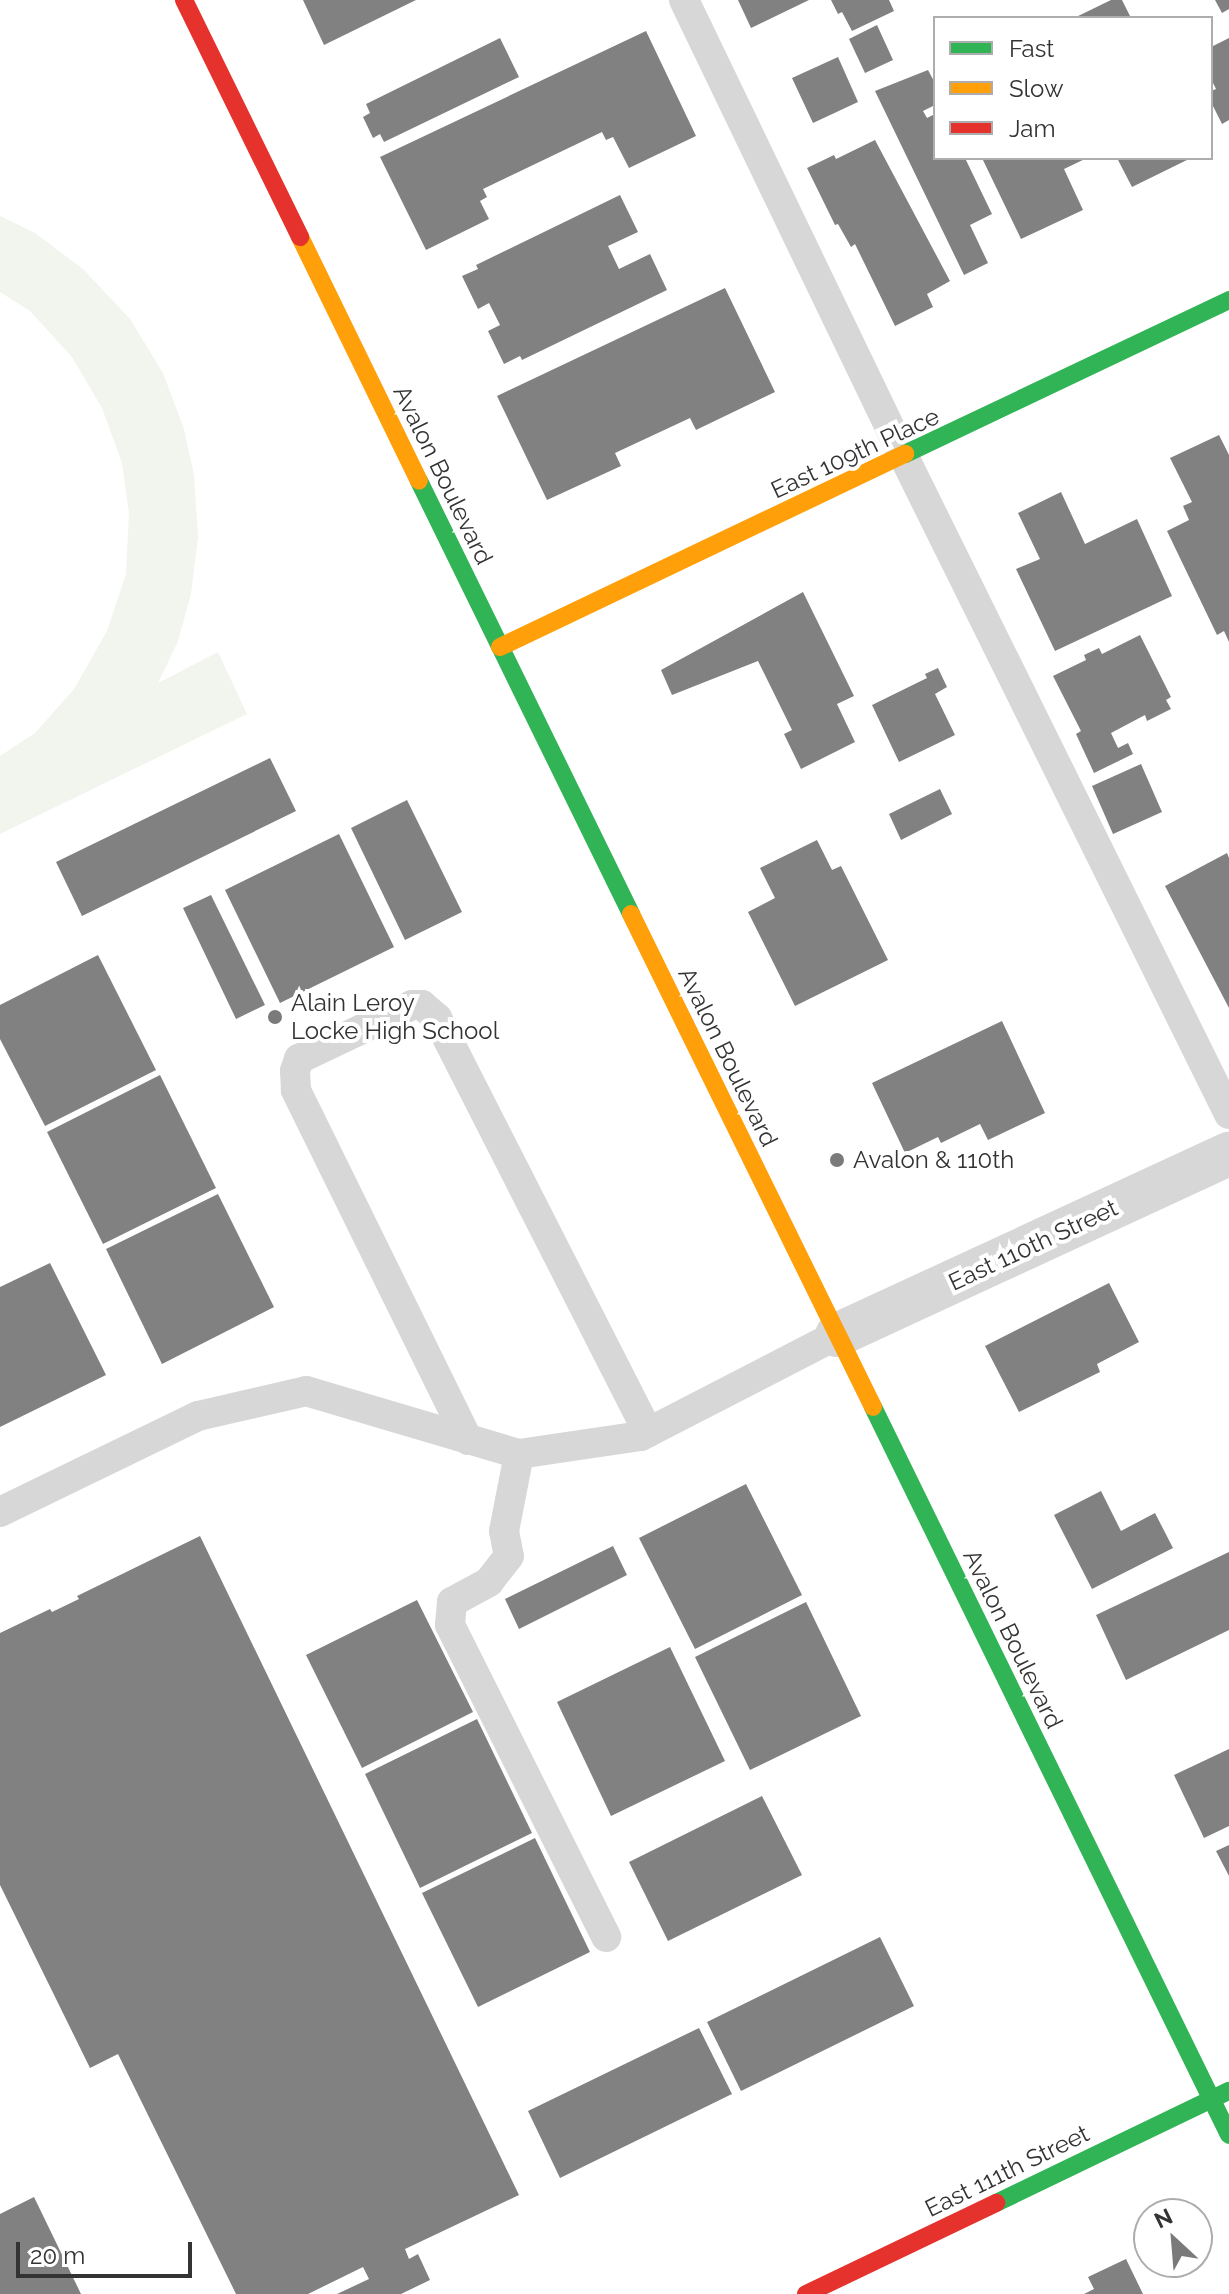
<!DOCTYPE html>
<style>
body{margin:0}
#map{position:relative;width:1229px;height:2294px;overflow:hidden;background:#fff;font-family:Raleway,sans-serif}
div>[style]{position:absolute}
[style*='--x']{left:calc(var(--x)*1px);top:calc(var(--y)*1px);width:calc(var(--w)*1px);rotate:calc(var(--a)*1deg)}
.green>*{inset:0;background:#f1f5ed}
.building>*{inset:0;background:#818181}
.lane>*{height:30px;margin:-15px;padding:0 15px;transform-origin:15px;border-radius:15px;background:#d7d7d7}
.street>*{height:44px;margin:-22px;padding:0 22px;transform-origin:22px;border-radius:22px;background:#d7d7d7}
.fast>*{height:18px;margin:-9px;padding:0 9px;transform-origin:9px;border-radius:9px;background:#30b455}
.slow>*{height:18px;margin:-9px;padding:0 9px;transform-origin:9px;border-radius:9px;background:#ff9f0a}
.jam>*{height:18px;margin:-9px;padding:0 9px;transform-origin:9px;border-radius:9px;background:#e5322d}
.dots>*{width:22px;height:22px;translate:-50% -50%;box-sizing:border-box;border:4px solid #fff;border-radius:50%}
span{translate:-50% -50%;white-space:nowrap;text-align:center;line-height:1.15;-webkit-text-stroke:8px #fff;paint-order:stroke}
.street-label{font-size:24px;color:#333}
.poi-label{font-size:24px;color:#333}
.left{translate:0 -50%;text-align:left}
.legend{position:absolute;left:933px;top:16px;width:280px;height:144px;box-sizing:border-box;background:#fff;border:2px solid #adadad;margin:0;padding:10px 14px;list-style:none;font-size:24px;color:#333}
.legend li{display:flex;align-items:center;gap:16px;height:40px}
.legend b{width:40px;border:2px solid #adadad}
.north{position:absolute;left:1133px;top:2198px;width:80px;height:80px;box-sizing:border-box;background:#fff;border:2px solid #adadad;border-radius:50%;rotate:334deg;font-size:22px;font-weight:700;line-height:32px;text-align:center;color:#333}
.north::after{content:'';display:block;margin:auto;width:28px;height:36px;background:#7a7a7a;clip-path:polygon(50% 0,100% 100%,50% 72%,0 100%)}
.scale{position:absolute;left:16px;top:2242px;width:176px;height:36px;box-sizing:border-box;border:4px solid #333;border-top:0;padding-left:10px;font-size:24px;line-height:28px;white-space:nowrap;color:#333;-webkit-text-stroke:6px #fff;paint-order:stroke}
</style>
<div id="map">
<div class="green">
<i style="clip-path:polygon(0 216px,35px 233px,83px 269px,130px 319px,163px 373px,184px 429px,194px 475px,198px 537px,191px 594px,178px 641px,158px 683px,218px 652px,247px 714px,0 834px,0 756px,35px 733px,74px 689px,107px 631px,126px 574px,129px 513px,122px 463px,102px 408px,72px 357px,30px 311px,0 292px)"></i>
</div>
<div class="building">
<i style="clip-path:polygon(303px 0,416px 0,324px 45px)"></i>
<i style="clip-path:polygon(738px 0,809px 0,751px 28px)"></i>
<i style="clip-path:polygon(831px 0,889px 0,894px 11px,852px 31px,842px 12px,838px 14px)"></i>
<i style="clip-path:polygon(1111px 0,1122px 0,1131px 18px,1074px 18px)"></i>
<i style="clip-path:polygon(1215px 0,1229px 0,1229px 9px,1222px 13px)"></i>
<i style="clip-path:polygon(877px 25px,893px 60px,865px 73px,849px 39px)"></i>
<i style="clip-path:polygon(646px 31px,696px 136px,629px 168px,613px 137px,606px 140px,602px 132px,483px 189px,487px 197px,480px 201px,489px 219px,426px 250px,380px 157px)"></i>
<i style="clip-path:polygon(500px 38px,519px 77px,384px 142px,380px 134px,373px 138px,363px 117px,370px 113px,366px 104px)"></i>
<i style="clip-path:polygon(1229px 38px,1229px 120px,1222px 124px,1211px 102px,1211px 91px,1216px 89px,1211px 79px,1211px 47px)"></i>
<i style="clip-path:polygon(838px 57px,858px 102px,813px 123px,792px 78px)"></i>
<i style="clip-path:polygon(928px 70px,935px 83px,935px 105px,923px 111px,927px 118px,935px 114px,935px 158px,965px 158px,992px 214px,970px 225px,988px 263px,964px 275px,875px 91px)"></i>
<i style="clip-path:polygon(875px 140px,950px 281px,927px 294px,933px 307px,895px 326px,855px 244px,851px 247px,838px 224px,835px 225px,807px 168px,834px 155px,836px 159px)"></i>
<i style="clip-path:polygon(982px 158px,1087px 158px,1064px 169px,1083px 210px,1021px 239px)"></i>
<i style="clip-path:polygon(1117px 158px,1191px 158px,1132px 187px)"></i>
<i style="clip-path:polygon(620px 195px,638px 232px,608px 246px,619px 269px,650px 254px,667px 290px,522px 360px,520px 356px,504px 364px,488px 331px,500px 325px,489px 303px,478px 309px,462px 276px,478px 269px,476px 265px)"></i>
<i style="clip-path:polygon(725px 288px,775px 392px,696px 430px,690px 418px,615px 453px,621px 466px,547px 500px,497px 396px)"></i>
<i style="clip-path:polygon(1219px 435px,1229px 455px,1229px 642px,1224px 631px,1217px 635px,1167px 531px,1189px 520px,1183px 506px,1192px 502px,1170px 458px)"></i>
<i style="clip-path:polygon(1061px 492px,1085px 544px,1137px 519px,1172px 596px,1055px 651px,1016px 569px,1040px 559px,1018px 513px)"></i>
<i style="clip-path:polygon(803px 592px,854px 696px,837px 704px,855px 742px,801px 769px,784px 734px,792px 730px,758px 661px,672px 695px,661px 670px)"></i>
<i style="clip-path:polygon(1140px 635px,1171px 697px,1166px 700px,1171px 709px,1147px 721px,1145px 715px,1111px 733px,1118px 748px,1128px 743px,1133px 754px,1094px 773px,1076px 734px,1081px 731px,1053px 676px,1086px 660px,1084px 655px,1099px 648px,1102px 654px)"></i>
<i style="clip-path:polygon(938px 668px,947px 687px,935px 694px,955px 735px,899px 762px,872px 705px,927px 678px,925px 674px)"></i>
<i style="clip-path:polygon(270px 758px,296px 811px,82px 916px,56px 862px)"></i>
<i style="clip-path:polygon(1141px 764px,1162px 812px,1113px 834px,1092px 786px)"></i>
<i style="clip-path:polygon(940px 789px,952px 814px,901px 840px,889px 814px)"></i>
<i style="clip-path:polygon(407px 800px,462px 912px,405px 940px,351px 828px)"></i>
<i style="clip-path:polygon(339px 834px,394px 947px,280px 1003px,225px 890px)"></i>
<i style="clip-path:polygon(817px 840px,832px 870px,841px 866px,888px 960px,795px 1006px,748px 912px,775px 898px,760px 868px)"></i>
<i style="clip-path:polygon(1227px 853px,1229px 858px,1229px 1008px,1165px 886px)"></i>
<i style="clip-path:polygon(211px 895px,265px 1005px,236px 1019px,183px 908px)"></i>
<i style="clip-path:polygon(98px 955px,156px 1070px,45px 1126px,0 1039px,0 1005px)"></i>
<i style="clip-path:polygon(1002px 1021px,1045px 1113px,988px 1140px,980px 1124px,941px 1143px,938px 1137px,905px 1153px,872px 1083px)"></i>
<i style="clip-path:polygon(160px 1075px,216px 1188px,103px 1244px,47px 1132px)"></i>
<i style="clip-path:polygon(218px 1194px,274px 1307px,162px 1364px,106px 1249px)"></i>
<i style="clip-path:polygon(50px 1263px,106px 1375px,0 1427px,0 1287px)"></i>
<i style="clip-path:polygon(1109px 1283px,1139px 1342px,1097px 1364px,1100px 1372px,1019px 1412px,985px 1346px)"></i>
<i style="clip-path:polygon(746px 1484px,802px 1595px,695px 1649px,639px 1538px)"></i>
<i style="clip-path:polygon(1101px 1491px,1121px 1531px,1155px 1513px,1173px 1548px,1092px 1589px,1054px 1515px)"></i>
<i style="clip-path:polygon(200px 1536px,519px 2195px,405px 2249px,409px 2259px,418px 2254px,430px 2280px,401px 2294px,337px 2294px,369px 2279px,363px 2267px,308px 2294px,236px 2294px,118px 2054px,90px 2068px,0 1885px,0 1633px,50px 1609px,52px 1612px,79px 1599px,77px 1596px)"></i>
<i style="clip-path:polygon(613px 1546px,627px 1575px,519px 1629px,505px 1599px)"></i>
<i style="clip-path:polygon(1229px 1552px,1229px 1630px,1126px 1680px,1096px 1615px)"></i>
<i style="clip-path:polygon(417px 1600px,473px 1712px,362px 1768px,306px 1655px)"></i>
<i style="clip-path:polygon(806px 1602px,861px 1716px,750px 1770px,695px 1657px)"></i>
<i style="clip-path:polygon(670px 1647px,725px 1761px,611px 1816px,557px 1702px)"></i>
<i style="clip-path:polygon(477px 1719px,532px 1833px,420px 1888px,365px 1774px)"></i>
<i style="clip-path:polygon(1229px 1749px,1229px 1826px,1204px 1838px,1174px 1775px)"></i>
<i style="clip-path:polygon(762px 1796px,802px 1875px,668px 1941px,629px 1862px)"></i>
<i style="clip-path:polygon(535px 1838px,590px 1952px,478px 2007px,422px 1893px)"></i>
<i style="clip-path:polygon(1229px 1845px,1229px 1876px,1216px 1851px)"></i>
<i style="clip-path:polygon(880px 1937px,914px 2006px,741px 2091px,707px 2022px)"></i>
<i style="clip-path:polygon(699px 2028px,732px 2094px,560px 2178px,528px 2111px)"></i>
<i style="clip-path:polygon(34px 2197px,81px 2294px,0 2294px,0 2214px)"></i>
<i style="clip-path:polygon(1126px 2259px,1143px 2294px,1084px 2294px,1094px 2289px,1088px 2277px)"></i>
</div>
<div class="lane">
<i style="--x:684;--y:0;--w:507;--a:64.29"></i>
<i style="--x:904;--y:457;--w:733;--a:63.68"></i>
<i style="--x:468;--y:1440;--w:390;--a:-116.2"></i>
<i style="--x:296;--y:1090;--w:19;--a:-93"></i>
<i style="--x:295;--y:1071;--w:13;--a:-72"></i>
<i style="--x:299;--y:1059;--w:125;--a:-25.5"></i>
<i style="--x:412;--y:1005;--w:10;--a:0"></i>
<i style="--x:422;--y:1005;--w:20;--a:41"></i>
<i style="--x:437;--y:1018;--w:465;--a:63"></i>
<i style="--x:519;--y:1454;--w:78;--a:101"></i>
<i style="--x:504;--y:1531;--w:25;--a:79"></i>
<i style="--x:509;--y:1556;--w:33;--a:128"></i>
<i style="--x:489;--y:1582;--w:42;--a:151.6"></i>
<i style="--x:452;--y:1602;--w:23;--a:95"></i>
<i style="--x:450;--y:1625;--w:349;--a:63.4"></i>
<i style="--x:0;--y:1512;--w:220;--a:-25.9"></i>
<i style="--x:198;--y:1416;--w:111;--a:-13"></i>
<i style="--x:306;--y:1391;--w:222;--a:16.5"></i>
<i style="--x:519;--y:1454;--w:123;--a:-8.4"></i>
<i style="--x:641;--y:1436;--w:220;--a:-27.3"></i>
</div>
<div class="street">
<i style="--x:837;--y:1335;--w:432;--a:-24.8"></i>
</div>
<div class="fast">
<i style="--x:905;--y:454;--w:359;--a:-25.4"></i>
<i style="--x:419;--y:481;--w:482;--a:63.9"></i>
<i style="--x:873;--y:1407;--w:810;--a:63.94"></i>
<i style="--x:996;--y:2203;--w:259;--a:-25.7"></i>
</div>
<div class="slow">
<i style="--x:300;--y:237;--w:271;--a:64"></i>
<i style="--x:500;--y:647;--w:449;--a:-25.5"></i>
<i style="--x:631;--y:914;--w:549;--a:63.85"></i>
</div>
<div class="jam">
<i style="--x:184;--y:0;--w:264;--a:63.9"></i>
<i style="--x:806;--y:2294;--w:211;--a:-25.6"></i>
</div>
<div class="dots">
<i style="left:275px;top:1017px;background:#7a7a7a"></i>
<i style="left:837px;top:1160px;background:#7a7a7a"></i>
</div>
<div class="street-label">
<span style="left:855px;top:453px;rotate:-25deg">East 109th Place</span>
<span style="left:443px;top:475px;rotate:64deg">Avalon Boulevard</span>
<span style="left:728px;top:1057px;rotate:64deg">Avalon Boulevard</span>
<span style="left:1033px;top:1245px;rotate:-25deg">East 110th Street</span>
<span style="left:1013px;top:1639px;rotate:64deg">Avalon Boulevard</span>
<span style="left:1007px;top:2171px;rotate:-26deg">East 111th Street</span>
</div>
<div class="poi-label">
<span class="left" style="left:291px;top:1017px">Alain Leroy<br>Locke High School</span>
<span class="left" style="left:853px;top:1160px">Avalon &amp; 110th</span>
</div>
<ul class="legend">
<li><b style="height:10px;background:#30b455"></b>Fast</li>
<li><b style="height:10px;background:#ff9f0a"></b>Slow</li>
<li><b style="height:10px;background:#e5322d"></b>Jam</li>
</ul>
<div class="north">N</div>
<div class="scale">20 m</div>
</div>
